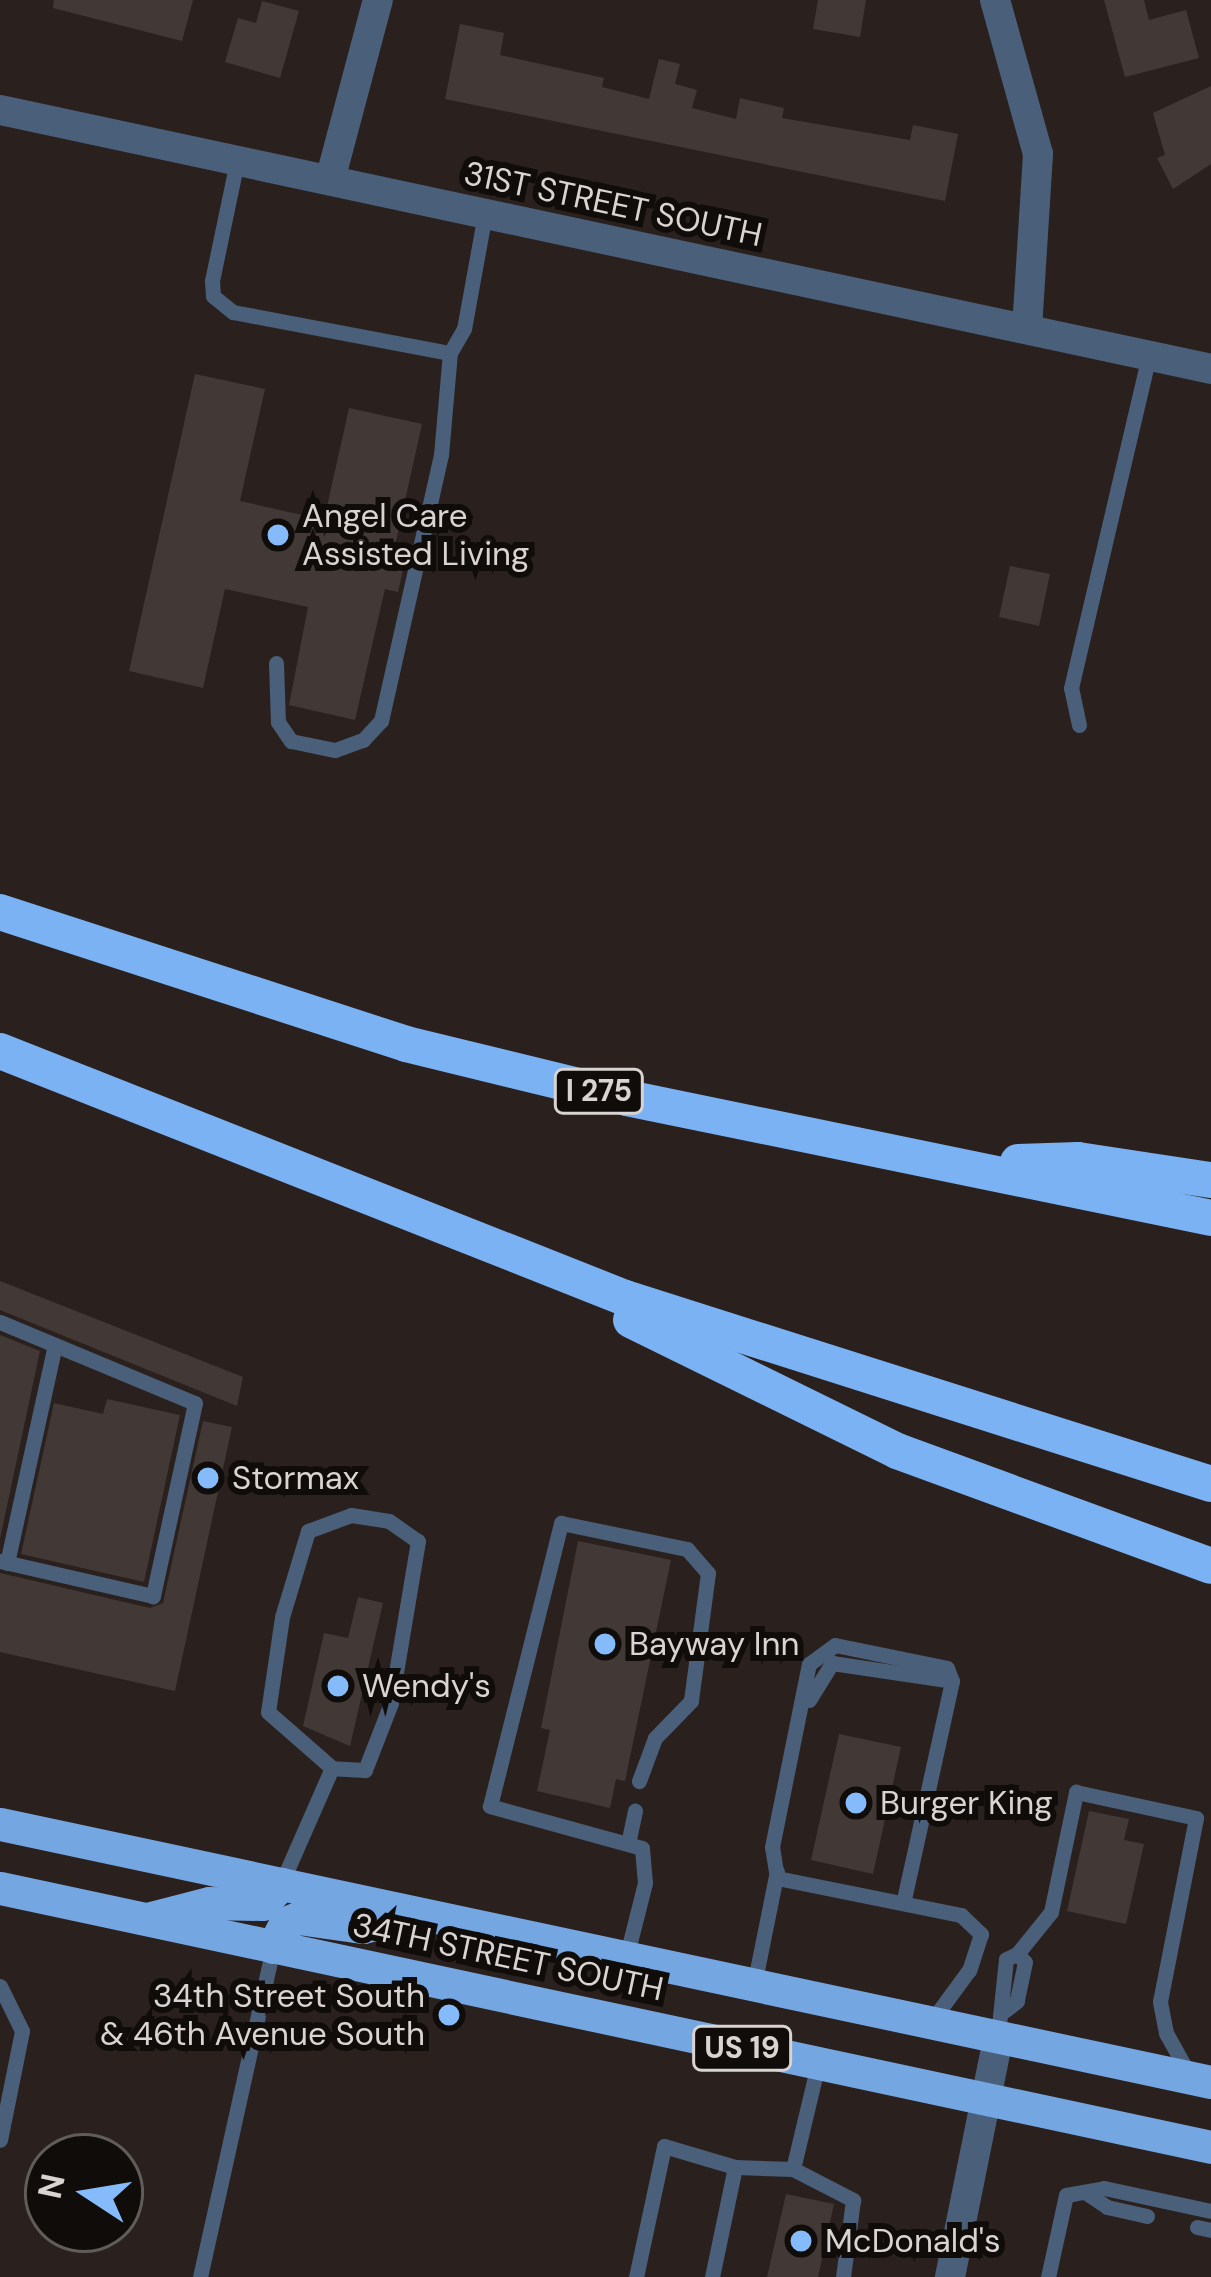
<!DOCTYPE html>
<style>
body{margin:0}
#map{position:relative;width:1211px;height:2277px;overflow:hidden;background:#2a211e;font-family:"DM Sans",sans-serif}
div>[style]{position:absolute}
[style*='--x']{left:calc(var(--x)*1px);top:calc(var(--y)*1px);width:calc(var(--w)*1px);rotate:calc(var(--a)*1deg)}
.building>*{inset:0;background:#423936}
.service>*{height:15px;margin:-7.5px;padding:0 7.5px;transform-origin:7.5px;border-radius:7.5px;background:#4a5f79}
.minor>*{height:30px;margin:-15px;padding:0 15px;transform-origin:15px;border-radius:15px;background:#4a5f79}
.tertiary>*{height:30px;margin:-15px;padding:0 15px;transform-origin:15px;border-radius:15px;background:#4a5f79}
.trunk>*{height:33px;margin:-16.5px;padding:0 16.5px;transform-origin:16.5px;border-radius:16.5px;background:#74a6e2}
.motorway>*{height:36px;margin:-18px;padding:0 18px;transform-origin:18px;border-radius:18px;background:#7bb2f3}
.dots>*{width:33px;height:33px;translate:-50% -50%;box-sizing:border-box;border:6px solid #0f0c0a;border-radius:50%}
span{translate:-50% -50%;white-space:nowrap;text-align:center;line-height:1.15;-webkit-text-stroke:12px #0f0c0a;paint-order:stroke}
.shield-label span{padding:3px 9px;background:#0f0c0a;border:3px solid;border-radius:9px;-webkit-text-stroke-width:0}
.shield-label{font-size:30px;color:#d9d3d1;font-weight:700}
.street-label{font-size:33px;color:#d9d3d1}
.poi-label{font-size:33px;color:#d9d3d1}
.left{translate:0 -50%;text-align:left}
.right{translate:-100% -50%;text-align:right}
.north{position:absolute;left:24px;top:2133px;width:120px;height:120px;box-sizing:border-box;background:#0f0c0a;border:3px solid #605c5a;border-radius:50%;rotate:282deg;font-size:33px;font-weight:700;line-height:48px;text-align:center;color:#d9d3d1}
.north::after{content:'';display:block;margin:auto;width:42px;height:54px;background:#85bbfb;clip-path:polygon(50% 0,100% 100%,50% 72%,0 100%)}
</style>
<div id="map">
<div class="building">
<i style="clip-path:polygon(54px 0,193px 0,182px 41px,53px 8px)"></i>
<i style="clip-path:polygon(818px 0,866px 0,860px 37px,813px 29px)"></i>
<i style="clip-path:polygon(1104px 0,1144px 0,1149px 20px,1186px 10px,1199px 58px,1125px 77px)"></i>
<i style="clip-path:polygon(262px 1px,299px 11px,280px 78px,225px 62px,238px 18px,256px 23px)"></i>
<i style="clip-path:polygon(460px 24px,504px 33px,500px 55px,604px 78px,602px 87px,649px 99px,659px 59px,680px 64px,675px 84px,697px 90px,692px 108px,736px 119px,740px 98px,784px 108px,782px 118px,910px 140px,913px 125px,958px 134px,945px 201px,445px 99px)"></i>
<i style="clip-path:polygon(1211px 86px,1211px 164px,1173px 189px,1157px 158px,1165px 155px,1153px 113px)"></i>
<i style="clip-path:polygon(195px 374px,265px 389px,240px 501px,324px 520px,349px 408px,422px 424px,394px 550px,407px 553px,398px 592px,385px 589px,355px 720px,289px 705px,308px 607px,225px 589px,203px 688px,129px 671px)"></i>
<i style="clip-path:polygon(1010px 566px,1050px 574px,1039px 626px,999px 617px)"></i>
<i style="clip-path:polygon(0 1281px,243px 1377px,237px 1406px,0 1310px)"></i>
<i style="clip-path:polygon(0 1335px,40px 1351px,0 1539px)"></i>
<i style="clip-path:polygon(107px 1399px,180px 1415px,144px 1582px,21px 1554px,54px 1403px,103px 1414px)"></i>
<i style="clip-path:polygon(203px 1421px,232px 1427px,175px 1691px,0 1652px,0 1573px,150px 1608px,163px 1603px)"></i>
<i style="clip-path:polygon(578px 1541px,671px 1560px,625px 1781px,616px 1779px,610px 1808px,537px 1791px,550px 1730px,541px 1728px)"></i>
<i style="clip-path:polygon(358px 1597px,383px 1603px,350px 1746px,303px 1726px,324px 1633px,348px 1638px)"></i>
<i style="clip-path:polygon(839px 1734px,901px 1747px,873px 1874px,811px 1860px)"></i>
<i style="clip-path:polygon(1089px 1811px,1129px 1819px,1124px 1840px,1144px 1844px,1126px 1924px,1067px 1911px)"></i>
<i style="clip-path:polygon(786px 2194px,834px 2204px,818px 2277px,767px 2277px)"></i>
</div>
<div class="service">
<i style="--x:237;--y:161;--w:123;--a:101.8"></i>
<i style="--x:212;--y:281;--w:15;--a:86"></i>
<i style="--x:213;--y:296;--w:26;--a:39"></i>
<i style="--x:233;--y:312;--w:221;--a:10.7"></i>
<i style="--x:450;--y:353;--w:28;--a:-60"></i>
<i style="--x:464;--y:329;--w:118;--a:-79.7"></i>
<i style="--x:276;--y:663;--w:59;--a:88.1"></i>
<i style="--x:278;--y:722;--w:23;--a:56"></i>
<i style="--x:291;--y:741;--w:45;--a:11.6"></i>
<i style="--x:335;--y:750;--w:30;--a:-20"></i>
<i style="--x:363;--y:740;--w:26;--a:-47"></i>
<i style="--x:381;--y:721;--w:273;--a:-77.3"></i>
<i style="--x:441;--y:455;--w:102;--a:-85"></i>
<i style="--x:1079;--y:725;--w:38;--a:-102"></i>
<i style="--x:1071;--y:688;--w:342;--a:-76.8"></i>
<i style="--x:0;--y:1322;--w:211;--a:22.6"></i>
<i style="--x:195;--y:1403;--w:198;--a:102.3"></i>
<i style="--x:153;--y:1596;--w:157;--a:-167.1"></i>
<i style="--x:351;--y:1515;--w:38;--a:9"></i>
<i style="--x:389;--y:1521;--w:35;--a:35"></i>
<i style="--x:418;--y:1541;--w:164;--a:99.5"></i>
<i style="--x:391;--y:1703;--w:72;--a:111.2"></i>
<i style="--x:365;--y:1770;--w:33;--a:-177"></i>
<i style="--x:332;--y:1768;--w:85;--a:-138.8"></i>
<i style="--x:268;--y:1712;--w:96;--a:-81.6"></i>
<i style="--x:282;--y:1617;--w:90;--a:-73.2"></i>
<i style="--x:308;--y:1531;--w:46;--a:-20.4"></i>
<i style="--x:7;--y:1563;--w:223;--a:-77.6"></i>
<i style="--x:809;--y:1700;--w:44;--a:-58.1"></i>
<i style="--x:832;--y:1663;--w:121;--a:8.5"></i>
<i style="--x:629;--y:1839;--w:29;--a:-78"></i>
<i style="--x:777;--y:1878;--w:31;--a:-99"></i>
<i style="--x:772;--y:1847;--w:187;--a:-78.6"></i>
<i style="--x:809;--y:1664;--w:32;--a:-36"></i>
<i style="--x:835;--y:1645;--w:114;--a:11.6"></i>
<i style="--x:947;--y:1668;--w:14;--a:69"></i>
<i style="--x:952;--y:1681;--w:227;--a:102.4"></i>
<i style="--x:777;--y:1878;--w:188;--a:11.4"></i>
<i style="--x:961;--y:1915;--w:28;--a:44"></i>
<i style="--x:981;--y:1934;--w:38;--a:108"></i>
<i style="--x:969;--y:1970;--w:66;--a:126.3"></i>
<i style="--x:281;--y:1884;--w:127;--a:-66.3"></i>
<i style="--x:1017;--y:1954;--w:54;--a:-51"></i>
<i style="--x:1051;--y:1912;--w:123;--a:-78.2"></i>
<i style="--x:1076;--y:1792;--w:123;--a:12.2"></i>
<i style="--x:1196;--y:1818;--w:187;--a:101.1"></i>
<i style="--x:1160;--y:2002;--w:32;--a:79"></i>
<i style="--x:1166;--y:2033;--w:49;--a:60.8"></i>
<i style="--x:626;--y:1958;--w:77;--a:-75.8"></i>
<i style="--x:645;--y:1883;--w:35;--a:-95"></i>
<i style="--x:642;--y:1848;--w:158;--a:-164.6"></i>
<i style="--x:490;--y:1806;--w:292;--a:-75.9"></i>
<i style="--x:561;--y:1523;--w:129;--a:11.7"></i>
<i style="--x:687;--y:1549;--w:32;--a:49"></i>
<i style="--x:708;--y:1573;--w:129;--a:97.6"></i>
<i style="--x:691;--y:1701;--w:52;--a:134.2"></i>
<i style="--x:655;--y:1738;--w:46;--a:110.4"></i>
<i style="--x:754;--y:1985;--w:116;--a:-78.6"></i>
<i style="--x:0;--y:1986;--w:50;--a:63.9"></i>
<i style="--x:22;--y:2031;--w:111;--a:101.4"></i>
<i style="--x:998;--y:2035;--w:76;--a:-84"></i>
<i style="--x:1006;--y:1959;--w:12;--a:-24"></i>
<i style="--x:1017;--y:1954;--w:11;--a:45"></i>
<i style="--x:1025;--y:1962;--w:40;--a:102"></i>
<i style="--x:1017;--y:2001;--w:16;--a:142"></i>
<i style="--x:793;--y:2169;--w:108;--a:-76.6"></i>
<i style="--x:1085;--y:2192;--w:27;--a:34"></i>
<i style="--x:1107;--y:2207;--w:41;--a:12.7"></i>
<i style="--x:1197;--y:2227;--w:14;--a:12"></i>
<i style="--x:200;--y:2277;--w:338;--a:-77.5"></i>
<i style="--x:636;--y:2277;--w:134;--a:-77.9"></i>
<i style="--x:664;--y:2146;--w:74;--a:16.5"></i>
<i style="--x:712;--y:2277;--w:112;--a:-78.2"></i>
<i style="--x:735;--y:2167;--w:58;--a:2"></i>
<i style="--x:793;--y:2169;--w:68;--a:27.3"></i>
<i style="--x:853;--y:2200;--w:78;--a:97.4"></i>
<i style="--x:1048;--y:2277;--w:84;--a:-77.6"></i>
<i style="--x:1066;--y:2195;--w:39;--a:-10"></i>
<i style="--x:1104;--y:2188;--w:109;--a:12.1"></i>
</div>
<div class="minor">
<i style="--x:330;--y:180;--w:186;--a:-75.1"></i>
</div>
<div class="tertiary">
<i style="--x:995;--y:0;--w:160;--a:74.4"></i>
<i style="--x:1038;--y:154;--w:174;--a:93.6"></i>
<i style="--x:0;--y:110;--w:1238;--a:12.07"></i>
<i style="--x:950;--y:2277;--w:244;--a:-78.6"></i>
</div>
<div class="trunk">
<i style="--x:0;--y:1824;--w:1238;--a:12.03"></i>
<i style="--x:0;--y:1888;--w:1238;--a:12.07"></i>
<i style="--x:151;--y:1918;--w:60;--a:-14.5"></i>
<i style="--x:209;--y:1903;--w:53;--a:1.1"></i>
<i style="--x:262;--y:1904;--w:28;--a:-46"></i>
<i style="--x:273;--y:1947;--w:27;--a:-63"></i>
<i style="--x:285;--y:1923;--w:14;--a:-21"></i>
<i style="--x:298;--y:1918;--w:66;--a:7.9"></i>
<i style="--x:363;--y:1927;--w:44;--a:-13.1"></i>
</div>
<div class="motorway">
<i style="--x:0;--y:912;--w:427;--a:18"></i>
<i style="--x:406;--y:1044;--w:228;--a:13.7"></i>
<i style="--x:627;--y:1098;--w:596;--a:11.61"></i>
<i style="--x:0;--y:1051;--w:672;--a:21.56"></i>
<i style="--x:625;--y:1298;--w:615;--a:17.61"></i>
<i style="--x:1018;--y:1162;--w:60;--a:-1.9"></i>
<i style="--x:1078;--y:1160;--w:134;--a:8.6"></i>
<i style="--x:631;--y:1320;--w:297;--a:26.2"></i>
<i style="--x:897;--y:1451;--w:334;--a:20.1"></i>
</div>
<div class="dots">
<i style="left:278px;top:535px;background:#85bbfb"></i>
<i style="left:208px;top:1478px;background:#85bbfb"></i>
<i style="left:605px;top:1644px;background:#85bbfb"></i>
<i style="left:338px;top:1686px;background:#85bbfb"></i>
<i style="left:856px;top:1803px;background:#85bbfb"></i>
<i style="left:449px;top:2015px;background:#85bbfb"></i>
<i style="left:801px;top:2241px;background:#85bbfb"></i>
</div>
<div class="shield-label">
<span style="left:599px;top:1091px">I 275</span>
<span style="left:742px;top:2048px">US 19</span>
</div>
<div class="street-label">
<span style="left:613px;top:204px;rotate:12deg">31ST STREET SOUTH</span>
<span style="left:508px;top:1957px;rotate:12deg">34TH STREET SOUTH</span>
</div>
<div class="poi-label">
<span class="left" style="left:302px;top:535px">Angel Care<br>Assisted Living</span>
<span class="left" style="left:232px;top:1478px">Stormax</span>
<span class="left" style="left:629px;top:1644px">Bayway Inn</span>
<span class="left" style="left:362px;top:1686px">Wendy's</span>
<span class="left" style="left:880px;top:1803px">Burger King</span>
<span class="right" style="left:425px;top:2015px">34th Street South<br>&amp; 46th Avenue South</span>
<span class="left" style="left:825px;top:2241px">McDonald's</span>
</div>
<div class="north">N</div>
</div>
